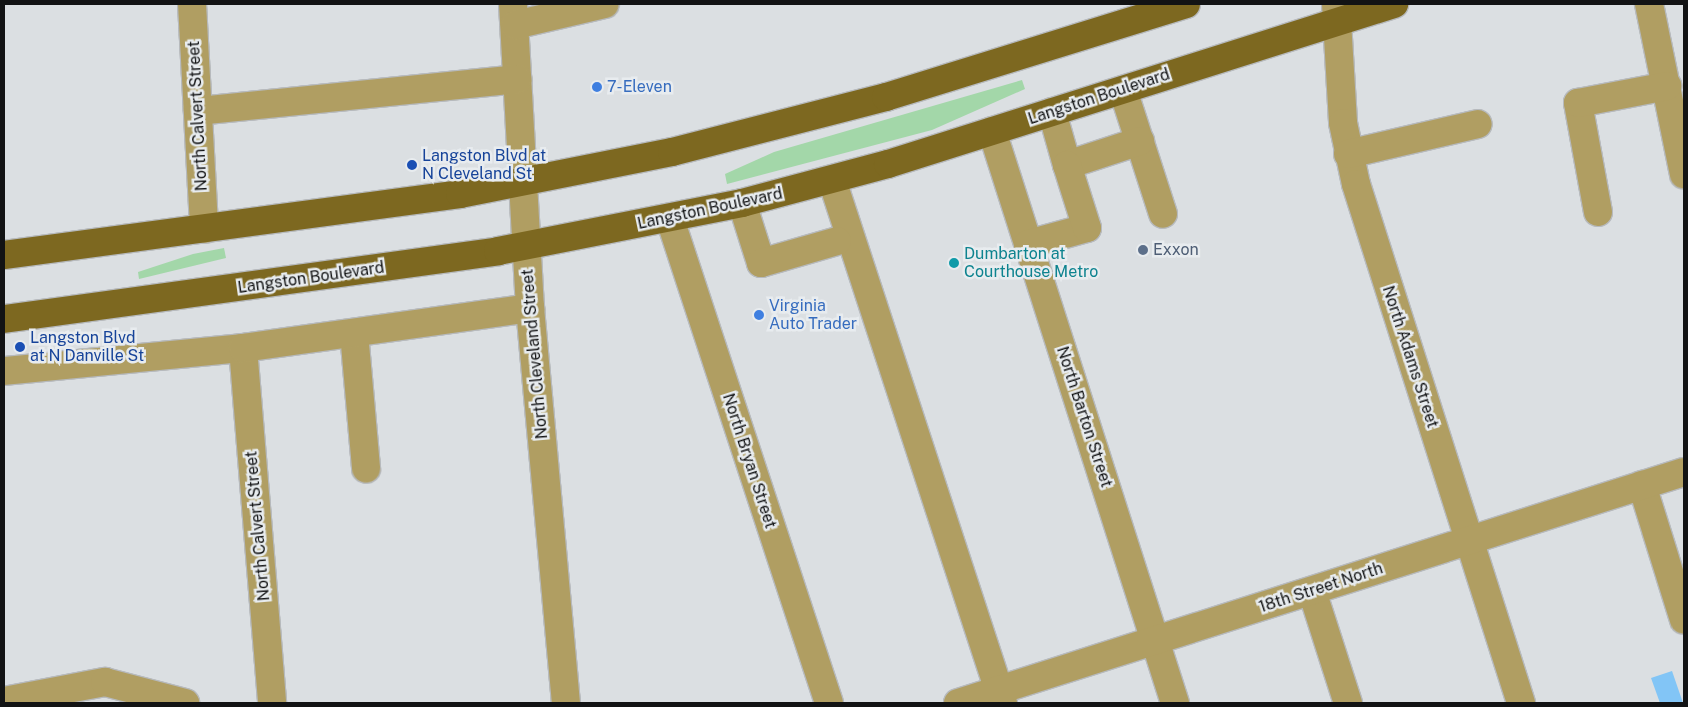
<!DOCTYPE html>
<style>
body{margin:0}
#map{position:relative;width:1688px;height:707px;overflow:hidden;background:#dbdfe2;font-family:"Public Sans",sans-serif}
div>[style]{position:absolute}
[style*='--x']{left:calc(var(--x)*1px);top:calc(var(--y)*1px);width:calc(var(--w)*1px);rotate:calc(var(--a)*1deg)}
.green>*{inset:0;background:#a3d7a9}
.water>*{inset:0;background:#82c5f6}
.roads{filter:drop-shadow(1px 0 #b7babd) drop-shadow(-1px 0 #b7babd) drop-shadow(0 1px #b7babd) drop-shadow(0 -1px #b7babd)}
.minor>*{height:28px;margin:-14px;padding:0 14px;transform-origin:14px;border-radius:14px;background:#b09e62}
.major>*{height:28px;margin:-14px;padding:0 14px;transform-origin:14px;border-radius:14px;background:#7d6820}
.dots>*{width:14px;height:14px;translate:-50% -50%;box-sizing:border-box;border:2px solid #e8ecef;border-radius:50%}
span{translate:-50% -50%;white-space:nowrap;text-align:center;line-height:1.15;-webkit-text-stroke:5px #e8ecef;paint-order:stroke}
.shop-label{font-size:16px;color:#366cbe}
.left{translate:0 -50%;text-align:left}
.street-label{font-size:16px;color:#121314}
.transit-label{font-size:16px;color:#164399}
.service-label{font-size:16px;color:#4e5e75}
.culture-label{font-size:16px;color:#0d838f}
.frame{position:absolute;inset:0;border:5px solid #121314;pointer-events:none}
</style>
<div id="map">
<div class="green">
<i style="clip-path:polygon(1022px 80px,1025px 89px,932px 130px,727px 184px,725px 174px,774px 152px)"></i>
<i style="clip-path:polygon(224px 248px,226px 258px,139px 279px,138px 272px,193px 254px)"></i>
</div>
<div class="water">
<i style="clip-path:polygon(1672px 671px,1683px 703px,1660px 703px,1651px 678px)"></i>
</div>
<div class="roads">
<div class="minor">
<i style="--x:192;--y:4;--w:225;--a:86.9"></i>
<i style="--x:513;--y:4;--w:304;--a:86.8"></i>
<i style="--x:530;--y:308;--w:397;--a:84.8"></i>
<i style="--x:1336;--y:4;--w:119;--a:86.6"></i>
<i style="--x:1343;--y:123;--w:62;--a:78"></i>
<i style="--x:1356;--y:184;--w:545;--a:72.36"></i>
<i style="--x:1649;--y:4;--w:174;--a:78.4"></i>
<i style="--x:515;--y:25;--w:92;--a:-13.1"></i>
<i style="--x:1123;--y:90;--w:130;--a:72.1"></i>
<i style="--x:198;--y:111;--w:321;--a:-5.7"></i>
<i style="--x:1052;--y:112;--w:55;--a:74.2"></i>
<i style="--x:1067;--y:165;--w:77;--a:-18.2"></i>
<i style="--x:992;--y:131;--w:601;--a:72.26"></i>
<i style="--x:1348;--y:154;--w:133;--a:-13"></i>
<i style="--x:832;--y:180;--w:550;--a:71.89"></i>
<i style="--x:742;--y:203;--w:63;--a:72.4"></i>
<i style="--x:761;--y:263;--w:79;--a:-16.1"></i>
<i style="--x:1598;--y:212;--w:111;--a:-100.4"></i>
<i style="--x:1578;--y:103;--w:91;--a:-10.8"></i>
<i style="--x:670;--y:219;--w:509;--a:71.81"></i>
<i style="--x:1028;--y:244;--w:61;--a:-15.2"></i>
<i style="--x:1087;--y:228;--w:66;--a:-107.6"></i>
<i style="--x:354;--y:333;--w:136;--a:84.9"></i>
<i style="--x:243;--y:348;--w:356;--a:85.3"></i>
<i style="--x:4;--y:371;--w:240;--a:-5.5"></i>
<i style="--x:243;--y:348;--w:290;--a:-7.9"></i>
<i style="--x:1642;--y:485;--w:141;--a:72.7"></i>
<i style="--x:1312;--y:591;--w:118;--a:72.2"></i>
<i style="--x:4;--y:701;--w:103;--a:-10.7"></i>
<i style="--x:105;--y:682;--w:83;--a:14.7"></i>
<i style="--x:958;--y:703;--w:762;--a:-17.65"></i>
</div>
<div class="major">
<i style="--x:4;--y:255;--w:460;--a:-7.6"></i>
<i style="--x:460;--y:194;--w:216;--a:-11.2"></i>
<i style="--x:672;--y:152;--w:221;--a:-14.4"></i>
<i style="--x:886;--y:97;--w:314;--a:-17.2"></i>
<i style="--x:4;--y:319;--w:499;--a:-7.8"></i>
<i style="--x:498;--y:251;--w:249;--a:-11.1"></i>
<i style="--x:742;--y:203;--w:151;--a:-15"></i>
<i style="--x:888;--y:164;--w:531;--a:-17.55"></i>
</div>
</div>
<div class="dots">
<i style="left:597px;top:87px;background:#3f7fe0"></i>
<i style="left:412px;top:165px;background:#1a4fb4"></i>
<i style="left:1143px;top:250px;background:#5c6f8a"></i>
<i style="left:954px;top:263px;background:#0f9aa8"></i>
<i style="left:759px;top:315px;background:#3f7fe0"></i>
<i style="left:20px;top:347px;background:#1a4fb4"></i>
</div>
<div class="shop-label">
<span class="left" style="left:607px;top:87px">7-Eleven</span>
<span class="left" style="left:769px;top:315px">Virginia<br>Auto Trader</span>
</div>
<div class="street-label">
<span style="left:1099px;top:97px;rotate:-18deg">Langston Boulevard</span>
<span style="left:198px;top:116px;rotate:-93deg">North Calvert Street</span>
<span style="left:710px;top:209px;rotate:-12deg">Langston Boulevard</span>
<span style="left:311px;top:278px;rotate:-8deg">Langston Boulevard</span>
<span style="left:535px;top:354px;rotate:-95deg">North Cleveland Street</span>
<span style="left:1410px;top:357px;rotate:72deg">North Adams Street</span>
<span style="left:1084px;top:417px;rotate:72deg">North Barton Street</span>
<span style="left:749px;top:461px;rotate:72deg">North Bryan Street</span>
<span style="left:258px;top:526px;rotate:-95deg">North Calvert Street</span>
<span style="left:1321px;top:588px;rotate:-18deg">18th Street North</span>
</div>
<div class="transit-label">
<span class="left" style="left:422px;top:165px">Langston Blvd at<br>N Cleveland St</span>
<span class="left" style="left:30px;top:347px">Langston Blvd<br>at N Danville St</span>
</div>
<div class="service-label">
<span class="left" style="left:1153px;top:250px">Exxon</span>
</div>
<div class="culture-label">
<span class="left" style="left:964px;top:263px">Dumbarton at<br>Courthouse Metro</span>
</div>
<div class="frame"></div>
</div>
